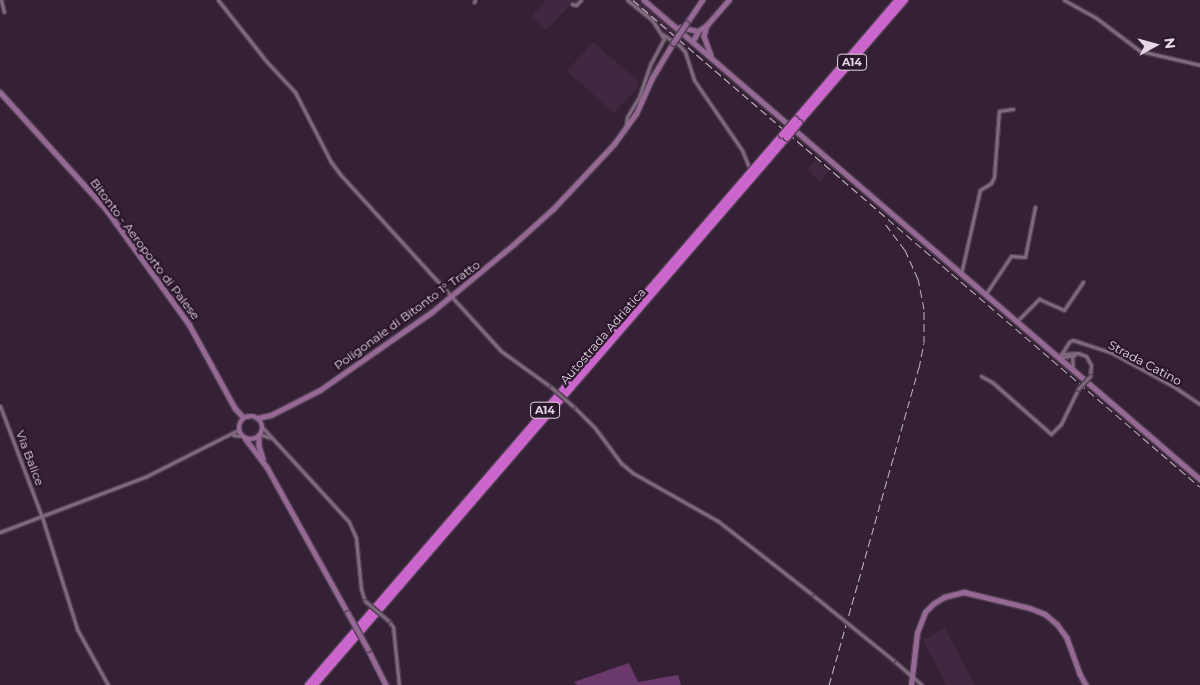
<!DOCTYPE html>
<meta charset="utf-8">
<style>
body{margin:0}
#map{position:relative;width:1200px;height:685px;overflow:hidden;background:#352135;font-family:Montserrat,sans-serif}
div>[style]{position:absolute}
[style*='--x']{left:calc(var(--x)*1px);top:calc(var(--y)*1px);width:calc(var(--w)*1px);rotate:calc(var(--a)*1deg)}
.built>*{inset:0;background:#412740}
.green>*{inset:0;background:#6b396b}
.street-tunnel>*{height:3px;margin-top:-1.5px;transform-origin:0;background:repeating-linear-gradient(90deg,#4f3c4f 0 3px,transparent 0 4.5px)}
.roads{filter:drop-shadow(1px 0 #503f50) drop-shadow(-1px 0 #503f50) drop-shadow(0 1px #503f50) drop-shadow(0 -1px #503f50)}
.street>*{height:3px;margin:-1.5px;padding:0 1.5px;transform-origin:1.5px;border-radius:1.5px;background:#80687f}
.secondary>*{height:4.5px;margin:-2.25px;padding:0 2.25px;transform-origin:2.25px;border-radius:2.25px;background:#966896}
.secondary>.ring{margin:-2.25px;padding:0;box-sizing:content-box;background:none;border:4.5px solid #966896;border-radius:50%}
.highway>*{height:5.5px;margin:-2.75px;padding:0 2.75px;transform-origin:2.75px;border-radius:2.75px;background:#cb67cc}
.rail>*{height:1px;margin-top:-0.5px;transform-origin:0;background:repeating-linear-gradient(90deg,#c3b4c2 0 8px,transparent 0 12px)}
.bridges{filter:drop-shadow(1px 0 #503f50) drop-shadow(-1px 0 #503f50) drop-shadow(0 1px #503f50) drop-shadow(0 -1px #503f50)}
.street-bridge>*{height:3px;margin:-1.5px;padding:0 1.5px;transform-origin:1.5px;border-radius:1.5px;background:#80687f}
.secondary-bridge>*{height:4.5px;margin:-2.25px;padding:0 2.25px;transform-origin:2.25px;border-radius:2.25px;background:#966896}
.highway-bridge>*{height:5.5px;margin:-2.75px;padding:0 2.75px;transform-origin:2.75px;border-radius:2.75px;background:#cb67cc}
span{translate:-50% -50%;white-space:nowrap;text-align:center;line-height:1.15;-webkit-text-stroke:4.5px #2b172b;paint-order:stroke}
.shield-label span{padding:1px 4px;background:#2b172b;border:1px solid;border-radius:4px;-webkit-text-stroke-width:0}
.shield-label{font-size:11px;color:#e5d7e4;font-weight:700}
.street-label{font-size:12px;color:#e5d7e4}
.north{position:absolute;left:1130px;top:20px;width:50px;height:50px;-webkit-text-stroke:4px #2b172b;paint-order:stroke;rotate:83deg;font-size:14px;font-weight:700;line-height:20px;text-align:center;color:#e5d7e4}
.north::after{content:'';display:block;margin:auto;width:18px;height:22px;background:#e5d7e4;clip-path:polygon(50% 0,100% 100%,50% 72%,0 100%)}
</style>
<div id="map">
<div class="built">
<i style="clip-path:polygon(546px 0,579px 0,572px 3px,546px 30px,531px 17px)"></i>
<i style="clip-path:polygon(630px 0,639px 0,677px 32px,673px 38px)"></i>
<i style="clip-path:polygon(593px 42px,639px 82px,638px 88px,614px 113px,567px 71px)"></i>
<i style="clip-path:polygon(816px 160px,828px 171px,820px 182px,807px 169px)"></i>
<i style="clip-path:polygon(945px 628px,975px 685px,946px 685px,923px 640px)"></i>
</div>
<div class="green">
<i style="clip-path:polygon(629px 663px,638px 682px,678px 675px,681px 685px,577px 685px,574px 682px)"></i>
</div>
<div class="street-tunnel">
<i style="--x:748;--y:165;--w:18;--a:43"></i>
</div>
<div class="roads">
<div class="street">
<i style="--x:1;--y:0;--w:12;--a:76"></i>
<i style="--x:218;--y:0;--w:79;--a:51.7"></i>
<i style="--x:267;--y:62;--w:41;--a:47"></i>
<i style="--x:295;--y:92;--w:79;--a:62.8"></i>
<i style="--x:331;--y:162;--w:15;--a:53"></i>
<i style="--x:340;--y:174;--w:239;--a:47.7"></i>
<i style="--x:501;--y:351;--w:62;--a:35.8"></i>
<i style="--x:1064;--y:0;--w:35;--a:29"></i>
<i style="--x:1095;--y:17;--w:56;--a:37.1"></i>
<i style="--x:1140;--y:51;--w:62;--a:13.1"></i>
<i style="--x:474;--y:2;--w:2;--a:-63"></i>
<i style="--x:572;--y:4;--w:4;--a:14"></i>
<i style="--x:576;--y:5;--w:7;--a:-45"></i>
<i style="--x:662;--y:34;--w:20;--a:33"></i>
<i style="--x:679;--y:45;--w:9;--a:49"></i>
<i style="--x:685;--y:52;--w:29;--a:72"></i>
<i style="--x:694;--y:80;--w:85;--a:55.6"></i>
<i style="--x:742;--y:150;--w:16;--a:68"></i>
<i style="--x:625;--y:130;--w:13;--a:-81"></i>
<i style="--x:627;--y:117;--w:23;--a:-59"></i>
<i style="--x:639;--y:97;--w:36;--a:-71"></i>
<i style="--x:651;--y:63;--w:27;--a:-62"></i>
<i style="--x:664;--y:39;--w:22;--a:-122"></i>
<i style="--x:652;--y:20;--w:32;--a:-141"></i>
<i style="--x:961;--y:274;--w:86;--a:-77.3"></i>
<i style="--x:980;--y:190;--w:13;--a:-32"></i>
<i style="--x:991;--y:183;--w:7;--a:-63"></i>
<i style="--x:994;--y:177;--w:66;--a:-85.7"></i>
<i style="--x:999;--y:111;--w:14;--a:-8"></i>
<i style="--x:985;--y:295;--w:47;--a:-56.3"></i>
<i style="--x:1011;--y:256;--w:14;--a:4"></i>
<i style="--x:1025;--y:257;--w:51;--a:-78.7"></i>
<i style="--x:1016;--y:322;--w:33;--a:-45"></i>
<i style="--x:1039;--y:299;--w:27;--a:24"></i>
<i style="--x:1064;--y:310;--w:34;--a:-56"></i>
<i style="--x:1061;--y:354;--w:17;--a:-3"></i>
<i style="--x:1078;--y:353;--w:9;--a:21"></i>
<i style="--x:1086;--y:356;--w:10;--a:61"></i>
<i style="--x:1091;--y:365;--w:11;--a:95"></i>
<i style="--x:1072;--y:356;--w:13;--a:86"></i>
<i style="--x:1059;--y:358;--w:19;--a:-58"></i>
<i style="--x:1069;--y:342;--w:4;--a:-27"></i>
<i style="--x:1073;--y:340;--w:41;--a:18.4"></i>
<i style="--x:1112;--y:353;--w:69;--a:28.4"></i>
<i style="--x:1173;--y:386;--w:32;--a:34"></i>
<i style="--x:1059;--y:358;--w:16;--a:-11"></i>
<i style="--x:981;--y:376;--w:13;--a:29"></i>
<i style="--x:992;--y:382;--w:79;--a:41.4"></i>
<i style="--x:1051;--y:434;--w:14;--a:-45"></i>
<i style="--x:1061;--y:424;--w:39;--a:-64"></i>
<i style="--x:0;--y:406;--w:119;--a:69.3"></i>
<i style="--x:42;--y:517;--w:117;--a:72.6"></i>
<i style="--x:77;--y:629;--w:64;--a:61"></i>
<i style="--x:573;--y:406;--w:31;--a:45"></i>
<i style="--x:595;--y:428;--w:44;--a:53.4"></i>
<i style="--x:621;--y:463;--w:16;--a:40"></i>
<i style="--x:633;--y:473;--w:98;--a:29.5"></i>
<i style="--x:718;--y:521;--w:122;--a:38"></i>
<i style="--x:263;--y:428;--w:127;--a:47.5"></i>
<i style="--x:349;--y:522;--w:17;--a:66"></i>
<i style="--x:356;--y:538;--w:51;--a:84.4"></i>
<i style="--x:361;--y:589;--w:13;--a:72"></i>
<i style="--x:233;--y:435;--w:9;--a:6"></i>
<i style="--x:262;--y:435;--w:9;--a:18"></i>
<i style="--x:0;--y:532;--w:155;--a:-20.8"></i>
<i style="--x:145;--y:477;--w:106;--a:-26.8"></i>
<i style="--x:388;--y:620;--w:9;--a:54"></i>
<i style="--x:393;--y:627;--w:58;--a:84.1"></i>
<i style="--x:893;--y:660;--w:38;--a:41"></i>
</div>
<div class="secondary">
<i style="--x:644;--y:0;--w:734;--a:40.75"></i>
<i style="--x:686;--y:24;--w:29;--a:-56"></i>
<i style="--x:707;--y:25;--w:11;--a:105"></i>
<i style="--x:704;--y:36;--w:20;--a:70"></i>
<i style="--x:680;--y:27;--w:18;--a:13"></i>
<i style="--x:693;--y:41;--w:11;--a:-63"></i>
<i style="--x:698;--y:31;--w:11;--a:-34"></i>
<i style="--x:707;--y:25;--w:33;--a:-49"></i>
<i style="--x:0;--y:92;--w:158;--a:47.8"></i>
<i style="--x:106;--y:209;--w:142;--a:54.2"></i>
<i style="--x:189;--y:324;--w:96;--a:61.3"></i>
<i style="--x:235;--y:408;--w:12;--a:48"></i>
<i style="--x:243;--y:417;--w:5;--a:0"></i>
<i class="ring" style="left:239px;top:416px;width:19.5px;height:19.5px"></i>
<i style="--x:257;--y:418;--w:14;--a:-12"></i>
<i style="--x:271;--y:415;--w:55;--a:-27"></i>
<i style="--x:320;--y:390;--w:136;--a:-34.9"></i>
<i style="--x:432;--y:312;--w:105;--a:-39.6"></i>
<i style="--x:513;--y:245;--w:54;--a:-42"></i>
<i style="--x:553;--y:209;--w:89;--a:-46.8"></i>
<i style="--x:614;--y:144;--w:37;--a:-54"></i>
<i style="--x:636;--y:114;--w:39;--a:-66"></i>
<i style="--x:652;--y:78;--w:41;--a:-59"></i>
<i style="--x:259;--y:437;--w:9;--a:90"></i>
<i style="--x:259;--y:446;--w:13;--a:72"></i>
<i style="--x:245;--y:438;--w:36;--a:53"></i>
<i style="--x:267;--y:467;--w:167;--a:61"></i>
<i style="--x:368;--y:649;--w:40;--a:63.4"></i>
<i style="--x:911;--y:685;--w:52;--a:-83.4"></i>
<i style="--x:917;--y:633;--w:22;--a:-69"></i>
<i style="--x:925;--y:612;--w:11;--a:-45"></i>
<i style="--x:933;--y:604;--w:13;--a:-32"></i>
<i style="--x:944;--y:597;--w:21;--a:-14"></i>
<i style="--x:964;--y:592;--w:68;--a:13.6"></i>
<i style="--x:1030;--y:608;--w:16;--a:22"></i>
<i style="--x:1045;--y:614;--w:16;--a:40"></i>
<i style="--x:1057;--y:624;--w:17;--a:54"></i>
<i style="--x:1067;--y:638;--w:38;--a:70"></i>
<i style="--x:1080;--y:674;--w:13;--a:61"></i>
</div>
<div class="highway">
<i style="--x:795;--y:120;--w:158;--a:-49.4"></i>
<i style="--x:799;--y:123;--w:162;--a:-49.2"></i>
<i style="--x:308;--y:685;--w:726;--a:-49.24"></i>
<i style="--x:315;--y:685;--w:722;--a:-49.21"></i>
</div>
</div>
<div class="rail">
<i style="--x:633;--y:0;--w:747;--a:40.66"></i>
<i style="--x:829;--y:685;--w:330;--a:-74.2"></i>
<i style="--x:919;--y:368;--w:25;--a:-79"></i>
<i style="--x:924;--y:343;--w:34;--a:-90"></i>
<i style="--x:924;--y:309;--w:31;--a:-101"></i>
<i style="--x:918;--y:279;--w:32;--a:-114"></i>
<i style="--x:905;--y:250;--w:34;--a:-127"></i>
</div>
<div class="bridges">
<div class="street-bridge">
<i style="--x:551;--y:387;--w:29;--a:41"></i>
<i style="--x:1078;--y:389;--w:18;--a:-47"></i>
<i style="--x:814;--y:596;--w:102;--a:39"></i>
<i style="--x:365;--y:601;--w:30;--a:40"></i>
</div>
<div class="secondary-bridge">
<i style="--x:673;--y:43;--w:23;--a:-56"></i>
<i style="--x:348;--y:613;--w:41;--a:60.9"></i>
</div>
<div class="highway-bridge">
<i style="--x:782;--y:135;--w:20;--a:-49"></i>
<i style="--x:787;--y:138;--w:19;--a:-51"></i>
</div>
</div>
<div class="shield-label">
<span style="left:852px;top:62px">A14</span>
<span style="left:545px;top:410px">A14</span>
</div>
<div class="street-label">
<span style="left:145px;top:249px;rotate:53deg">Bitonto - Aeroporto di Palese</span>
<span style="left:407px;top:315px;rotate:-36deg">Poligonale di Bitonto 1° Tratto</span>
<span style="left:603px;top:336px;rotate:-49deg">Autostrada Adriatica</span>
<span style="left:1145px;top:363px;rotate:28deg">Strada Catino</span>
<span style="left:30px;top:458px;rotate:69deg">Via Balice</span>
</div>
<div class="north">N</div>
</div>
